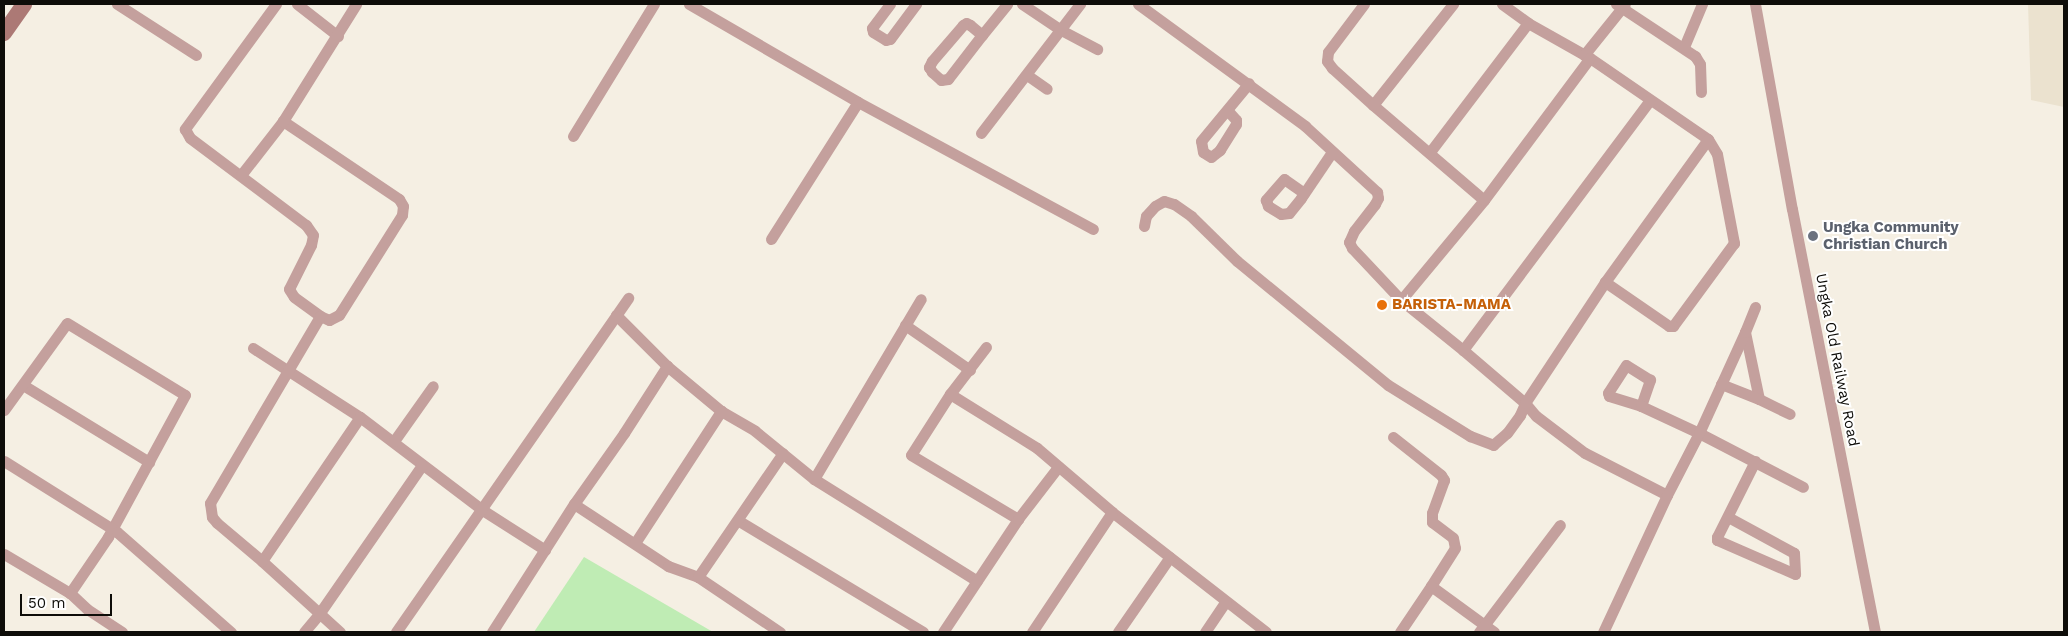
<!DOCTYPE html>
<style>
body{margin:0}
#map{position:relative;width:2068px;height:636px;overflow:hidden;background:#f5efe3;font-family:"Work Sans",sans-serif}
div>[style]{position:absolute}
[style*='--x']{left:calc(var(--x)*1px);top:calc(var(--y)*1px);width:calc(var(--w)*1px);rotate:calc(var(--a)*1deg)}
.built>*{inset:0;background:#ebe2cf}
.green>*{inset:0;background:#bfecb4}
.street>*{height:11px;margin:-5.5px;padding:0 5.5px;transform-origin:5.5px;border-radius:5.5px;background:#c4a09d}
.secondary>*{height:16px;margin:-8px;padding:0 8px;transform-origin:8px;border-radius:8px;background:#ac7975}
.dots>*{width:14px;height:14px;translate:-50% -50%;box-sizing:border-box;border:2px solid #fff;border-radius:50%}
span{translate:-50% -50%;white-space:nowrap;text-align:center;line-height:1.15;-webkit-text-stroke:4px #fff;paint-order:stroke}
.worship-label{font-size:15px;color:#5b616d;font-weight:700}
.left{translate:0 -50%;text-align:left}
.food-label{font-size:15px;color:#c56008;font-weight:700}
.street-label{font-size:15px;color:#0e0d09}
.frame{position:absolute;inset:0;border:5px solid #0e0d09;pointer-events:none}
.scale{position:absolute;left:20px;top:594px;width:92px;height:22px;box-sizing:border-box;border:2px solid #0e0d09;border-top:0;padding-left:6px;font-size:15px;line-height:18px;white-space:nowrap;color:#0e0d09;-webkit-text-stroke:4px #fff;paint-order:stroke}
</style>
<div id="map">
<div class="built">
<i style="clip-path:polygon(2028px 4px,2064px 4px,2064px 107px,2031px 100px)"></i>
</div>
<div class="green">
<i style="clip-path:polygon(584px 557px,713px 632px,534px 632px)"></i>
</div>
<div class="street">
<i style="--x:117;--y:4;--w:94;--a:32.8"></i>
<i style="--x:276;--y:4;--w:155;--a:126.1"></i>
<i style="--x:185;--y:129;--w:10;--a:61"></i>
<i style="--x:190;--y:138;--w:145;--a:36.9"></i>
<i style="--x:306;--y:225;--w:12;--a:55"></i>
<i style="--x:313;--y:235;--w:10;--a:101"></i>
<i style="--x:311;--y:245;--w:49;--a:116.6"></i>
<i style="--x:289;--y:289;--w:9;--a:58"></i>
<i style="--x:294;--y:297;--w:32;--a:36"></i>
<i style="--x:297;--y:4;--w:52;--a:38"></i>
<i style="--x:689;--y:4;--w:195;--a:30.1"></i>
<i style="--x:858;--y:102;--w:267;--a:28.4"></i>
<i style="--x:890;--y:4;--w:30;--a:127"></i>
<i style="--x:872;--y:28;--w:4;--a:76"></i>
<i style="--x:873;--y:32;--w:15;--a:32"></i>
<i style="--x:886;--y:40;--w:4;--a:-14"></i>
<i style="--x:890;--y:39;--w:44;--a:-53.4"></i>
<i style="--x:1022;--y:4;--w:47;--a:33.7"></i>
<i style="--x:1061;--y:30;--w:41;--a:27.8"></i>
<i style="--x:1138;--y:4;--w:207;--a:36.1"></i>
<i style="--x:1305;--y:126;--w:98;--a:42.5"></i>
<i style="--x:1377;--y:192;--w:6;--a:81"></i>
<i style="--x:1378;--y:198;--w:7;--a:117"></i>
<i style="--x:1375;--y:204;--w:34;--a:128"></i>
<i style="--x:1354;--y:231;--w:12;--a:114"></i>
<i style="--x:1349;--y:242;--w:7;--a:63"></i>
<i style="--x:1352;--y:248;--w:71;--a:46.7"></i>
<i style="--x:1401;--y:300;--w:80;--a:38.9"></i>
<i style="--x:1463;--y:350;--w:82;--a:40.5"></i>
<i style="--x:1525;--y:403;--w:17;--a:50"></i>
<i style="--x:1536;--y:416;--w:61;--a:37.1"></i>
<i style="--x:1585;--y:453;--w:92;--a:27.1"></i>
<i style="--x:1667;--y:495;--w:151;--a:115"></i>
<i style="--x:1364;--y:4;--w:60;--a:126.9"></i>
<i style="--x:1328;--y:52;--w:9;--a:96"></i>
<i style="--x:1327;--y:61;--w:9;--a:54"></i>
<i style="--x:1332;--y:68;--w:55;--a:42.1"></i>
<i style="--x:1373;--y:105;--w:146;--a:40.6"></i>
<i style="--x:1502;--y:4;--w:32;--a:36"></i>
<i style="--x:1528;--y:23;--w:71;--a:29.4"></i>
<i style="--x:1590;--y:58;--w:143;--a:34.5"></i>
<i style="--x:1708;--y:139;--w:17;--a:59"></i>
<i style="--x:1717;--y:154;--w:91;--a:79.2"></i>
<i style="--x:1734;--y:243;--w:103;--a:126.3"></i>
<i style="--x:1673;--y:326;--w:4;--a:180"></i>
<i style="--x:1669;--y:326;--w:78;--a:-145.5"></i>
<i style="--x:1616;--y:4;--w:95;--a:33.4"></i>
<i style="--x:1695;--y:56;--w:9;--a:58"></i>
<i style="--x:1700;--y:64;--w:28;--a:88"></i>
<i style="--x:1755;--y:4;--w:208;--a:79.8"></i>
<i style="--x:1792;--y:209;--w:431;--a:78.9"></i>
<i style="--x:982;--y:35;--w:16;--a:-140"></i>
<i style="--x:970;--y:25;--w:4;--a:-153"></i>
<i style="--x:966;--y:23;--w:4;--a:146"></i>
<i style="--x:963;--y:25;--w:48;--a:130.7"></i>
<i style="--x:932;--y:61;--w:7;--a:117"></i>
<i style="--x:929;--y:67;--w:6;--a:59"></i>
<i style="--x:932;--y:72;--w:12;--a:42"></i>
<i style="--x:941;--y:80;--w:7;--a:-8"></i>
<i style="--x:948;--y:79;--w:56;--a:-52.3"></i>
<i style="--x:982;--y:35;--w:40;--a:-51"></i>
<i style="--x:1684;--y:47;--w:47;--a:-67.3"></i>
<i style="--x:1584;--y:55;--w:65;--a:-51.2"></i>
<i style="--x:1027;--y:75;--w:24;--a:35"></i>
<i style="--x:1373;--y:105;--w:129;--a:-51.6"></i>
<i style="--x:1228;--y:111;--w:12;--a:48"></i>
<i style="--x:1236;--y:120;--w:4;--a:90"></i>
<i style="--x:1236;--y:124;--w:31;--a:122"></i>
<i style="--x:1220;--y:150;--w:11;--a:142"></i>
<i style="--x:1211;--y:157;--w:9;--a:-148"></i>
<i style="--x:1203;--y:152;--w:11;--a:-100"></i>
<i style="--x:1201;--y:141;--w:75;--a:-50.4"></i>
<i style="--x:981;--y:133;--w:163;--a:-52.5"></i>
<i style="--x:573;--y:136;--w:155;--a:-58.5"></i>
<i style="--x:1430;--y:152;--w:162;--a:-52.8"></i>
<i style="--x:241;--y:175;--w:68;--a:-52.1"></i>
<i style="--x:1304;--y:193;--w:24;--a:-145"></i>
<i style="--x:1284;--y:179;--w:28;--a:131"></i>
<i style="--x:1266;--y:200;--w:6;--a:72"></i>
<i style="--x:1268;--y:206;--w:15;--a:32"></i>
<i style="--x:1281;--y:214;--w:8;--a:-7"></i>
<i style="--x:1289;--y:213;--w:19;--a:-51"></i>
<i style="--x:1301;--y:198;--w:55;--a:-56"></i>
<i style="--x:1144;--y:226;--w:10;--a:-79"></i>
<i style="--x:1146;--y:216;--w:13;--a:-48"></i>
<i style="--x:1155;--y:206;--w:10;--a:-29"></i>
<i style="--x:1164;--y:201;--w:10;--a:17"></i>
<i style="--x:1174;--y:204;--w:21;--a:35"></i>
<i style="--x:1191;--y:216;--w:64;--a:44.4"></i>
<i style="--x:1237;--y:261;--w:195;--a:39.4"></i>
<i style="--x:1388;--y:385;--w:97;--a:31.9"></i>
<i style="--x:1470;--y:436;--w:25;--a:21"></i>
<i style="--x:1493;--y:445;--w:18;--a:-41"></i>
<i style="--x:1507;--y:433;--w:22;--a:-54"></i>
<i style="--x:1520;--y:415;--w:13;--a:-67"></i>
<i style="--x:1525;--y:403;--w:145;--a:-56.5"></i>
<i style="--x:1605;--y:282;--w:176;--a:-54.2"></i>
<i style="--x:771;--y:239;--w:162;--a:-57.6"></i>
<i style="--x:1401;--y:300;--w:130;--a:-50.3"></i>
<i style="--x:1484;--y:200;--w:177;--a:-53.3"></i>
<i style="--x:616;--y:315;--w:72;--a:45"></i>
<i style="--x:667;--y:366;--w:70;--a:39.8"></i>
<i style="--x:721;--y:411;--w:39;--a:30"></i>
<i style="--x:755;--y:431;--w:76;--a:39.1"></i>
<i style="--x:814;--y:479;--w:192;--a:32"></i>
<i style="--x:905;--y:325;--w:79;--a:34.7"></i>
<i style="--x:1745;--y:332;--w:68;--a:78.2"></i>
<i style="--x:1759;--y:399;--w:34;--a:26"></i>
<i style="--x:986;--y:347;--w:59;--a:127.5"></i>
<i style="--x:950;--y:394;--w:72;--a:122.6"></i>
<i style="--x:911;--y:455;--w:125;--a:30.9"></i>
<i style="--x:253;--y:348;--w:127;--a:32.8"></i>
<i style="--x:360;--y:417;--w:152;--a:37.2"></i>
<i style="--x:481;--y:509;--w:76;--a:32.6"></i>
<i style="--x:1463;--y:350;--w:311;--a:-53.2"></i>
<i style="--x:1721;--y:384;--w:41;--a:21.5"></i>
<i style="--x:23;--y:385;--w:148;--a:31.4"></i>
<i style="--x:950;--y:394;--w:102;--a:31.8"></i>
<i style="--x:1037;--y:448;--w:99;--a:40.5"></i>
<i style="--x:1112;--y:512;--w:195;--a:37.9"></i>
<i style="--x:1641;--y:406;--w:28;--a:-71"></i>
<i style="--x:1650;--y:380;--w:28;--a:-148"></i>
<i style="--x:1626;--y:365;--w:33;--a:123"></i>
<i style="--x:1608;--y:393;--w:3;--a:72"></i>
<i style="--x:1609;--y:396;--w:34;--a:17"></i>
<i style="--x:1641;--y:406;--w:64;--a:25"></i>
<i style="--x:1699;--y:433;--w:117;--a:27.4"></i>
<i style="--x:4;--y:410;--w:107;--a:-54.1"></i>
<i style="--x:67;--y:323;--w:138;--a:31.4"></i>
<i style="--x:185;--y:395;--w:162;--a:118.5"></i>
<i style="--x:108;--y:537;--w:68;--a:124.2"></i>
<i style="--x:1393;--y:437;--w:61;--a:38.4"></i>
<i style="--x:1441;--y:475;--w:6;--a:59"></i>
<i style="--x:1444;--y:480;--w:35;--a:110"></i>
<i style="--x:1432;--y:513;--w:9;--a:90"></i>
<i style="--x:1432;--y:522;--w:26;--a:37"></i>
<i style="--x:1453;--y:538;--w:10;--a:79"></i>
<i style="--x:1455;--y:548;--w:45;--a:122.3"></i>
<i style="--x:1431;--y:586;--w:78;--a:36.1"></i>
<i style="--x:394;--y:441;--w:67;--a:-54.7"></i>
<i style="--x:4;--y:461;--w:133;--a:32.1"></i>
<i style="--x:117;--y:532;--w:152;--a:41.3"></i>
<i style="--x:814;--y:479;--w:209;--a:-59.3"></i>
<i style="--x:1667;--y:495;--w:70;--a:-62.7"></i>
<i style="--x:1699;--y:433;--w:111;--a:-65.5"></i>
<i style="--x:1745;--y:332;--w:27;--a:-68"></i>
<i style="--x:574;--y:504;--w:113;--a:33.4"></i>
<i style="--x:668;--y:566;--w:32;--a:20"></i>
<i style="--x:698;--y:577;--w:99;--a:33.9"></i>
<i style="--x:1728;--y:517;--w:75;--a:28.6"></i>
<i style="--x:1794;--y:553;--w:21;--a:87"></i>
<i style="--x:1795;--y:574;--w:85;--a:-156.4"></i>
<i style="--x:1717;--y:540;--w:3;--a:-90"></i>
<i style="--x:1717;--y:537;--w:85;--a:-63.4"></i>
<i style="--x:739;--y:521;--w:215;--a:31.1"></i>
<i style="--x:635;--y:543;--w:158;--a:-56.9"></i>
<i style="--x:4;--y:554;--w:77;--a:30.6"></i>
<i style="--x:70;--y:593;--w:23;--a:43"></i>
<i style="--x:87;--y:609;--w:42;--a:33.3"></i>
<i style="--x:262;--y:561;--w:174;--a:-55.8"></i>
<i style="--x:698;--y:577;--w:150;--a:-55.6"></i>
<i style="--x:304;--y:632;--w:23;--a:-50"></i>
<i style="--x:319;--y:614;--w:181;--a:-55.3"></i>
<i style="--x:340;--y:632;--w:105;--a:-137.7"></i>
<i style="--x:262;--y:561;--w:59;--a:-139.8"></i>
<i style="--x:217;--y:523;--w:8;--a:-130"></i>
<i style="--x:212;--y:517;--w:14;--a:-98"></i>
<i style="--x:210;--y:503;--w:217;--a:-59.5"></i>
<i style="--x:320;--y:316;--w:10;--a:24"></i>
<i style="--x:329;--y:320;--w:11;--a:-27"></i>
<i style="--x:339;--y:315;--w:118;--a:-57.8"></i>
<i style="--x:402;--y:215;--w:9;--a:-84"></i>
<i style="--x:403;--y:206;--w:8;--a:-120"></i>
<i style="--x:399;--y:199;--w:140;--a:-146.1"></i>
<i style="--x:283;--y:121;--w:138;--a:-58"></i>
<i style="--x:396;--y:632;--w:407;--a:-55.2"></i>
<i style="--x:492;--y:632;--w:152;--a:-57.4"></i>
<i style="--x:574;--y:504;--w:87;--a:-54.8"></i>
<i style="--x:624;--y:433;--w:80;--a:-57.3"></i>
<i style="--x:943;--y:632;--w:136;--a:-56.4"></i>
<i style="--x:1018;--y:519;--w:66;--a:-52.4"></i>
<i style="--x:1032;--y:632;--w:144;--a:-56.3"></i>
<i style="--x:1118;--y:632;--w:91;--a:-55.3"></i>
<i style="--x:1205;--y:632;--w:37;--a:-56"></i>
<i style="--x:1400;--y:632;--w:55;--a:-56"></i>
<i style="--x:1479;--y:632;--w:134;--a:-52.9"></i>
</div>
<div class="secondary">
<i style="--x:4;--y:33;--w:35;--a:-55"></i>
</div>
<div class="dots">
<i style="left:1813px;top:236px;background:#6b7280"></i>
<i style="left:1382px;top:305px;background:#e8710a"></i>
</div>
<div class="worship-label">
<span class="left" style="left:1823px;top:236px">Ungka Community<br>Christian Church</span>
</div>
<div class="food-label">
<span class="left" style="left:1392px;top:305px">BARISTA-MAMA</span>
</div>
<div class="street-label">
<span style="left:1837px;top:360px;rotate:79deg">Ungka Old Railway Road</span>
</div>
<div class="frame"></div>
<div class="scale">50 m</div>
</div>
